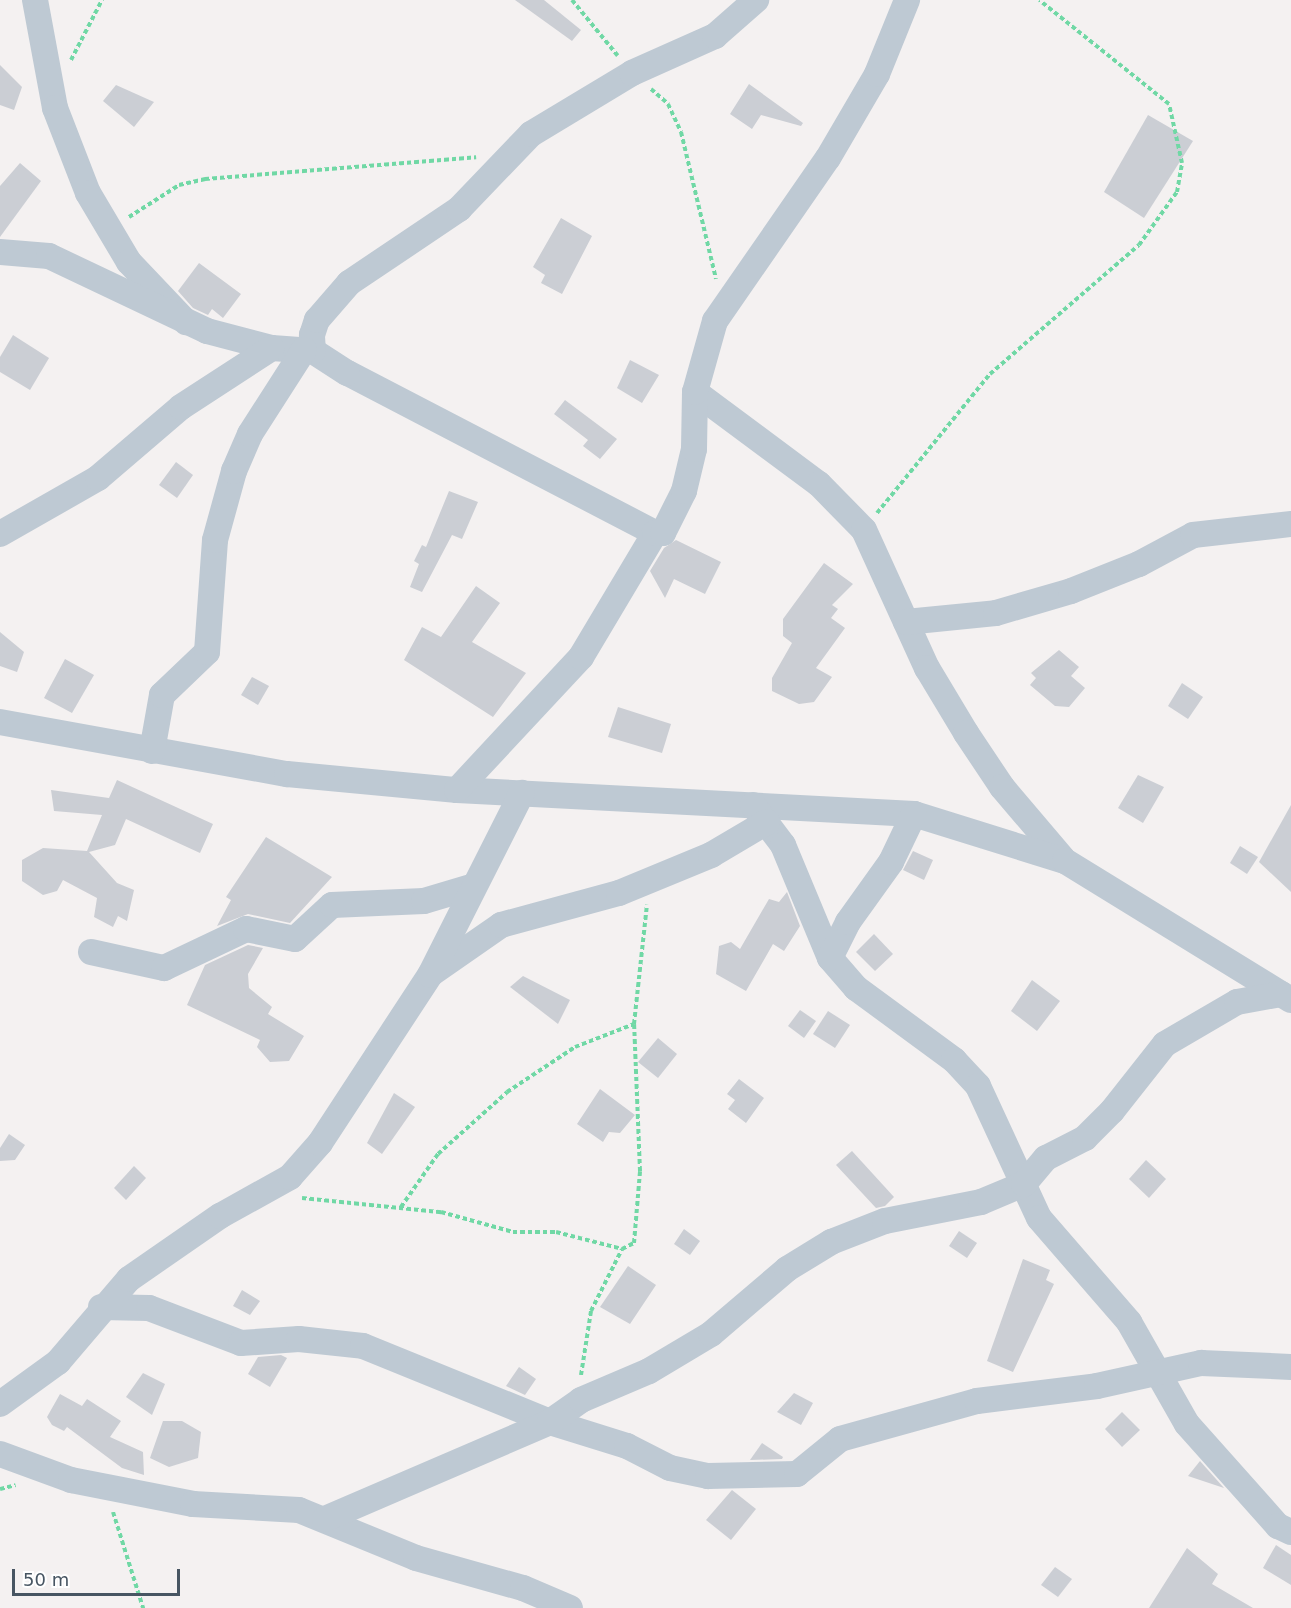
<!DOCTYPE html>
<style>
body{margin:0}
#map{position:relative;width:1291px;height:1608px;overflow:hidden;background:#f4f1f1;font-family:"DejaVu Sans",sans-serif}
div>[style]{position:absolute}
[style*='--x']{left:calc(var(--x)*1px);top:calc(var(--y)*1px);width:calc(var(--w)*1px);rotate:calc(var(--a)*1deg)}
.building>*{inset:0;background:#cbced4}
.path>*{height:4px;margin-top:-2px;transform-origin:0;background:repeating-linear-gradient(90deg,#70d8a5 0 4.5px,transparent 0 7.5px)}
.minor>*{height:26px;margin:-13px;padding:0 13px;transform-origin:13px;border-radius:13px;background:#bec9d3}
span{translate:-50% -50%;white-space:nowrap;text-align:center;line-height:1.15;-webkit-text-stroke:4.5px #fff;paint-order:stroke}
.scale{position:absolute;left:12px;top:1569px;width:168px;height:27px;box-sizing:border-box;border:3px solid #475562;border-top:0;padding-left:8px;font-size:18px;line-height:21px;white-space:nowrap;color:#475562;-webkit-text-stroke:4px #fff;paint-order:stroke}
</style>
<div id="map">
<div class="building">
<i style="clip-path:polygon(515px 0,544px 0,581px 30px,572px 41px)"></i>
<i style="clip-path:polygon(0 65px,22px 87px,14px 110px,0 105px)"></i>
<i style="clip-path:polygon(749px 84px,803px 123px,801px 126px,761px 115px,752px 129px,730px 114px)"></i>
<i style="clip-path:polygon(116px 85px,154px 102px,134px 127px,103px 101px)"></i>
<i style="clip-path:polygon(1148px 115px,1193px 141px,1144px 218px,1104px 192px)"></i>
<i style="clip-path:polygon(20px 163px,41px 181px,0 237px,0 186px)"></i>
<i style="clip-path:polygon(561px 218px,592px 236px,562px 294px,541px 283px,545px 275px,533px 267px)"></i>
<i style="clip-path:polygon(199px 263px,241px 294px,223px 318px,212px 309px,208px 315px,193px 308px,178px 291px)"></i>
<i style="clip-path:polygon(13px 335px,49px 358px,30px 390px,0 372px,0 357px)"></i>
<i style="clip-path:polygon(630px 360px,659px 375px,642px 403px,617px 388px)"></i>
<i style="clip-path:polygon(565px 400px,617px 439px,600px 459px,583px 446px,588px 440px,554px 414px)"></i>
<i style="clip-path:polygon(176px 462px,193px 475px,177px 498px,159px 485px)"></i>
<i style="clip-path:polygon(449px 491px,478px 502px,462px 539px,452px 535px,422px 592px,410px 587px,419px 564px,414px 561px,422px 545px,426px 547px)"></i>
<i style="clip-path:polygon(676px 540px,721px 562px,705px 594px,674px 579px,665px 598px,650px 571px,664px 548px)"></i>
<i style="clip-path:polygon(824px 563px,853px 584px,832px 605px,838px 609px,831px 618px,845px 628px,816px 668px,832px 677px,814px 702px,799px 704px,772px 691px,772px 678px,792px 643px,783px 636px,783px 619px)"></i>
<i style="clip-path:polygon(476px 586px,500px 603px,472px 642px,526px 673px,493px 717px,404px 660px,422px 627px,441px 637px)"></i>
<i style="clip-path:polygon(0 632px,24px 652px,17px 672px,0 666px)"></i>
<i style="clip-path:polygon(1059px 650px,1079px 667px,1071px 676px,1085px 688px,1069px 707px,1055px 706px,1030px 685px,1036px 678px,1031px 673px)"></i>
<i style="clip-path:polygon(65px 659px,94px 675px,72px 713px,44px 698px)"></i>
<i style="clip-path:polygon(252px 677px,269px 686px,258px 705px,241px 695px)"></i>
<i style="clip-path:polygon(1182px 683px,1203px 697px,1188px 719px,1168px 706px)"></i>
<i style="clip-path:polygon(618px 707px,671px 724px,662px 753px,608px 737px)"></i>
<i style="clip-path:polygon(1138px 775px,1164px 787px,1143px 823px,1118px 808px)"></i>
<i style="clip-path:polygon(117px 780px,213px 824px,200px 853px,126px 819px,115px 845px,89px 852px,117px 883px,134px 890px,127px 921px,118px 916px,113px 927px,94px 917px,97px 898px,63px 880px,57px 891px,43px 895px,22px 881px,22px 860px,43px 848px,87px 851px,102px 815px,54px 811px,51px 790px,109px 798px)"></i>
<i style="clip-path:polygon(1291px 805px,1291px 892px,1259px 862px)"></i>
<i style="clip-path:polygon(266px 837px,332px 877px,290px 923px,248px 914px,217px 926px,231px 900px,226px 897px)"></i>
<i style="clip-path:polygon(1240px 846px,1258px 857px,1247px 874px,1230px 863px)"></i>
<i style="clip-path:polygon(913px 851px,933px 860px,924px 880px,903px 870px)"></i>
<i style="clip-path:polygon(787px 892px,800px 926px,784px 951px,773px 944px,746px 991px,716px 974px,719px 946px,731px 942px,740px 949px,769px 899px,779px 902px)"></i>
<i style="clip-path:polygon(874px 934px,893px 954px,875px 971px,856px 952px)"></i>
<i style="clip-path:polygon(248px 945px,263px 948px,248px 974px,249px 988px,272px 1007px,268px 1014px,304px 1036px,289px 1061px,270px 1062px,257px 1047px,260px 1040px,187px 1005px,205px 965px)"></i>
<i style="clip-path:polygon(523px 976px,570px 1000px,558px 1024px,510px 987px)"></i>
<i style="clip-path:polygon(1032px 980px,1060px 1001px,1037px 1031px,1011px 1011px)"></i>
<i style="clip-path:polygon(800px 1010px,816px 1021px,804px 1038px,788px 1026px)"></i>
<i style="clip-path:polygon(828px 1011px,850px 1025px,835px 1048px,813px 1034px)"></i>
<i style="clip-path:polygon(658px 1038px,677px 1054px,658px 1078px,638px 1062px)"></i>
<i style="clip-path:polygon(739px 1079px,764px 1098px,746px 1123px,728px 1109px,735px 1100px,727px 1094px)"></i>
<i style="clip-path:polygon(600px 1089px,635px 1115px,620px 1133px,609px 1132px,603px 1142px,577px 1124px)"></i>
<i style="clip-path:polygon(394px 1093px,415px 1107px,382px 1154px,367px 1143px)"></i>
<i style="clip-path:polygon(9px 1134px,25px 1145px,15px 1160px,0 1161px,0 1148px)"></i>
<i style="clip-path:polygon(852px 1151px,894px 1197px,885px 1206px,876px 1208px,836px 1165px)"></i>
<i style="clip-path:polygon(1146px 1160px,1166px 1179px,1149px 1198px,1129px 1179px)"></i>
<i style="clip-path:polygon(134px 1166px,146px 1178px,126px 1200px,114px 1188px)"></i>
<i style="clip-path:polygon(684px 1229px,700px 1241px,690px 1255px,674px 1244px)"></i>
<i style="clip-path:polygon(959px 1231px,977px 1243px,967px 1258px,949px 1246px)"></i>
<i style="clip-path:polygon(1023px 1259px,1050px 1270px,1046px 1280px,1054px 1284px,1013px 1372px,987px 1361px)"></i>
<i style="clip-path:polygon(628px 1266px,656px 1285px,630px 1324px,600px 1307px)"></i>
<i style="clip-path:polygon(242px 1290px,260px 1301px,250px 1315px,233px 1306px)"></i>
<i style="clip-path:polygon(281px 1355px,287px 1358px,270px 1387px,248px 1374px,258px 1357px)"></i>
<i style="clip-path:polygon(519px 1367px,536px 1379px,525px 1395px,506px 1386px)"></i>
<i style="clip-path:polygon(143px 1373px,165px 1384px,152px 1415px,126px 1397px)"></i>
<i style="clip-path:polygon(794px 1393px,813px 1403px,801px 1425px,777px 1412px)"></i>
<i style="clip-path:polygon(60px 1394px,82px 1406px,87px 1399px,121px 1421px,110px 1437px,143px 1452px,144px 1475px,122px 1468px,67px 1427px,64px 1431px,52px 1425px,47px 1417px)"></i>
<i style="clip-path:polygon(1122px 1412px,1140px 1430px,1122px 1447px,1105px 1429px)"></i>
<i style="clip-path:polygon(163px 1421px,182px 1421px,201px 1432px,198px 1458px,169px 1467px,150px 1458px)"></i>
<i style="clip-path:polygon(762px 1443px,783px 1457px,782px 1459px,750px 1460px)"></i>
<i style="clip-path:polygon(1200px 1461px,1224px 1488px,1188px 1476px)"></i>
<i style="clip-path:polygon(732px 1490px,756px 1509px,731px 1540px,706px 1520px)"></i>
<i style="clip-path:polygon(1276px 1545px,1291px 1555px,1291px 1585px,1263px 1568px)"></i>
<i style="clip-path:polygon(1187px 1548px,1218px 1574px,1212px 1584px,1253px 1608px,1149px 1608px)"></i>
<i style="clip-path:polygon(1055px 1567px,1072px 1579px,1058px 1597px,1041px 1585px)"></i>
</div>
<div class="path">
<i style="--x:572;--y:0;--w:72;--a:50.6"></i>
<i style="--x:71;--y:60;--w:68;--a:-62.7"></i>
<i style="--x:651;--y:89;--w:23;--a:41"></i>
<i style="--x:668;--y:104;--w:31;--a:65"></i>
<i style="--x:681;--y:132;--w:151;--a:76.6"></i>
<i style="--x:129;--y:217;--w:59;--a:-32.6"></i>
<i style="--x:179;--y:185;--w:27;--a:-13"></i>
<i style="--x:205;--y:179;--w:272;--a:-4.6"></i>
<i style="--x:877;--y:513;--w:179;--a:-50.9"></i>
<i style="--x:990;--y:374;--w:197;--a:-40.9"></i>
<i style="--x:1139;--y:245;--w:65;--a:-54.4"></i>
<i style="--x:1177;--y:192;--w:29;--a:-80"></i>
<i style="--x:1182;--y:163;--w:60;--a:-102.4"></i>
<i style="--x:1169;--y:104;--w:166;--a:-141.3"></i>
<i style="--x:302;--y:1198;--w:140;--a:5.8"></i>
<i style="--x:441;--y:1212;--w:75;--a:15.5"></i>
<i style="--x:513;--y:1232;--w:43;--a:0"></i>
<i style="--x:556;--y:1232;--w:68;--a:14.4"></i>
<i style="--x:401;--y:1207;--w:65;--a:-55.1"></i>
<i style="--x:438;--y:1154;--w:93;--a:-41.9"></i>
<i style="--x:507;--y:1092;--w:82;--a:-33.5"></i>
<i style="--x:575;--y:1047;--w:63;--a:-21.3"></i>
<i style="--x:581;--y:1375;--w:65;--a:-81.1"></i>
<i style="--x:591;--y:1311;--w:69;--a:-63.4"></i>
<i style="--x:622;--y:1249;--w:13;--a:-27"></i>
<i style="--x:634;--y:1243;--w:72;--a:-85.2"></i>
<i style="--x:640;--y:1171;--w:147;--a:-92.3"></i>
<i style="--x:634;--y:1024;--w:120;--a:-83.8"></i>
<i style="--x:0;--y:1489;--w:16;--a:-14"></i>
<i style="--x:113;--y:1512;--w:101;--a:72.6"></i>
</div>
<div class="minor">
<i style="--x:35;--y:0;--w:110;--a:79.5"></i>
<i style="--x:55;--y:108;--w:91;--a:68.8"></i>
<i style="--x:88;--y:193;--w:80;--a:59.3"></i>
<i style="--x:129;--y:262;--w:83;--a:46.5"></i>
<i style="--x:0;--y:252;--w:49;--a:4.7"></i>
<i style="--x:49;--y:256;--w:175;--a:25.4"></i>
<i style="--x:207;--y:331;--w:67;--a:14.7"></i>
<i style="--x:272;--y:348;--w:41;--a:4.2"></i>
<i style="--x:695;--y:392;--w:154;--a:36.6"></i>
<i style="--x:819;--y:484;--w:64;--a:45.6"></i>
<i style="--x:864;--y:530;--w:152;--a:65.5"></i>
<i style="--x:927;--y:668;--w:76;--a:59"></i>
<i style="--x:966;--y:733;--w:65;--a:56.3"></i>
<i style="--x:1002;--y:787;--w:94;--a:49.7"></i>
<i style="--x:655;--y:533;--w:347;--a:-152.5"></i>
<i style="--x:347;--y:373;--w:40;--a:-147.1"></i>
<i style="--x:313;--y:351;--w:16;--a:-94"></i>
<i style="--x:312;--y:335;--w:16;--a:-72"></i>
<i style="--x:317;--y:320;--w:49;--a:-49.1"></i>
<i style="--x:349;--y:283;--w:133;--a:-33.9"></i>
<i style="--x:459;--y:209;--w:104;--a:-46.2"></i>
<i style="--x:531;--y:134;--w:118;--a:-31.1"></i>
<i style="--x:632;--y:73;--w:91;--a:-24"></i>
<i style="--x:715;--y:36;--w:55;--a:-41.3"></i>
<i style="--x:0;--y:534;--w:113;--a:-29.7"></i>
<i style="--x:98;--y:478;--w:109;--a:-40.5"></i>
<i style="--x:181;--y:407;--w:108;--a:-33"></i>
<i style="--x:906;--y:622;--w:90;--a:-5.7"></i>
<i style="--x:996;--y:613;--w:78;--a:-16.3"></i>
<i style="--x:1071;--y:591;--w:73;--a:-21.7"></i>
<i style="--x:1139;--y:564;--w:61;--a:-28.2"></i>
<i style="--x:1193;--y:535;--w:99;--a:-6.4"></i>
<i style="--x:0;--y:722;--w:292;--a:10.3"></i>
<i style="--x:287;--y:774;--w:171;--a:5.4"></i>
<i style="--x:457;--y:790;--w:458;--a:3"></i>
<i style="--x:914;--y:814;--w:158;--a:17.3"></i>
<i style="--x:1065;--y:861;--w:265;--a:31.6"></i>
<i style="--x:152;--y:751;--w:57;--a:-79.9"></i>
<i style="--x:162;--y:695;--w:62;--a:-43.7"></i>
<i style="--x:207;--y:652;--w:112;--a:-85.9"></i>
<i style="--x:215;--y:540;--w:72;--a:-74.6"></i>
<i style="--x:234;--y:471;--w:40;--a:-66.6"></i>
<i style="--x:250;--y:434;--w:100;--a:-57.3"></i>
<i style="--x:457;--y:790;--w:182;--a:-47"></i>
<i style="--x:581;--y:657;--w:144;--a:-59.2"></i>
<i style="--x:655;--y:533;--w:8;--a:0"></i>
<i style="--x:663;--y:533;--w:47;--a:-63.4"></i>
<i style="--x:684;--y:491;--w:43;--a:-76.6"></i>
<i style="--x:694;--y:449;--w:57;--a:-89"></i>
<i style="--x:695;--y:392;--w:74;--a:-74.3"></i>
<i style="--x:715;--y:321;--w:198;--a:-55.3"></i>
<i style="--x:828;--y:158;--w:97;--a:-59.7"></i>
<i style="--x:877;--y:74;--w:80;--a:-67.9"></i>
<i style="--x:753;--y:805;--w:50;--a:53.1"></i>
<i style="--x:783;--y:845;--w:122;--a:67.4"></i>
<i style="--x:830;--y:958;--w:40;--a:49"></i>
<i style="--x:856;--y:988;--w:122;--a:36.3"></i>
<i style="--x:954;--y:1060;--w:35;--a:47"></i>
<i style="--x:978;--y:1086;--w:145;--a:65.2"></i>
<i style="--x:1039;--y:1218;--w:138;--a:49.1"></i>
<i style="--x:1129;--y:1322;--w:117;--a:60.4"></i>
<i style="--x:1187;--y:1424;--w:137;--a:48.3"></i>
<i style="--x:1278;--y:1526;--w:14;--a:25"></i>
<i style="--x:91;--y:952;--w:75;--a:12.4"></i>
<i style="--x:164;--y:968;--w:91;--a:-25.4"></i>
<i style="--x:246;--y:929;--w:50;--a:11.5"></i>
<i style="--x:295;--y:939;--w:50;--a:-42.6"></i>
<i style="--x:332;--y:905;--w:92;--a:-2.5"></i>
<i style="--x:424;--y:901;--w:49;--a:-16.6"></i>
<i style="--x:830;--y:958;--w:40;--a:-63.4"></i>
<i style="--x:848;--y:922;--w:74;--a:-54.4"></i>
<i style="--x:891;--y:862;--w:53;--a:-64.4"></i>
<i style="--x:432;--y:973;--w:84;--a:-34.8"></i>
<i style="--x:501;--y:925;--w:122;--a:-15.2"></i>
<i style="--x:619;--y:893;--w:100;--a:-22.4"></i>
<i style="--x:711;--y:855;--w:65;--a:-30.5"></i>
<i style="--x:101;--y:1307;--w:48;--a:1.2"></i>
<i style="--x:149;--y:1308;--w:98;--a:20.8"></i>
<i style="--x:241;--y:1343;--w:58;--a:-3.9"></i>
<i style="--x:299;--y:1339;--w:64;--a:6.2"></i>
<i style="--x:363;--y:1346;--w:202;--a:22.1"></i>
<i style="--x:550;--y:1422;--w:81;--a:17.3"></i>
<i style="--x:627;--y:1446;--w:48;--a:27.1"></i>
<i style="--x:670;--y:1468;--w:39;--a:12"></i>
<i style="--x:708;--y:1476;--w:89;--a:-1.3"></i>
<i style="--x:797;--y:1474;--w:55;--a:-39.1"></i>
<i style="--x:840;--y:1439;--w:142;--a:-15.5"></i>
<i style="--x:977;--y:1401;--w:121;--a:-7.1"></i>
<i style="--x:1097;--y:1386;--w:107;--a:-12.5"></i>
<i style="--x:1201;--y:1363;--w:90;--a:2.5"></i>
<i style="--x:0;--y:1404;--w:72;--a:-35.9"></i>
<i style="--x:58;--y:1362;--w:109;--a:-49.5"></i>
<i style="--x:129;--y:1279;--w:111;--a:-34.7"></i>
<i style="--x:220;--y:1216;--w:80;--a:-29.1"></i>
<i style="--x:290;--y:1177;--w:45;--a:-48.6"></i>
<i style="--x:320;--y:1143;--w:201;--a:-56.8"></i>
<i style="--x:430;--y:975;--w:204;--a:-63.2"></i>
<i style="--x:0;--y:1454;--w:76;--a:20.1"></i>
<i style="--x:71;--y:1480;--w:124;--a:11.1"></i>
<i style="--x:193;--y:1504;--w:106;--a:3.2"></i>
<i style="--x:299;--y:1510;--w:126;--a:22.3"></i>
<i style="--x:416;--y:1558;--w:111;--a:15.7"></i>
<i style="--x:523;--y:1588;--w:51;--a:23.1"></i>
<i style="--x:325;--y:1519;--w:245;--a:-23.3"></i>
<i style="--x:550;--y:1422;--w:38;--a:-35"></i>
<i style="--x:581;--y:1400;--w:74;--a:-23.1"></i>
<i style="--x:649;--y:1371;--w:72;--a:-30.8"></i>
<i style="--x:711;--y:1334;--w:100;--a:-40.5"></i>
<i style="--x:787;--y:1269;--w:52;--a:-31.5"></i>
<i style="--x:831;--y:1242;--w:58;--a:-21.3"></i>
<i style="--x:885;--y:1221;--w:98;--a:-11.2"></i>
<i style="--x:981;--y:1202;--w:47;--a:-22.7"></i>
<i style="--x:1024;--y:1184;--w:34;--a:-50"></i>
<i style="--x:1046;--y:1158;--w:44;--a:-27.1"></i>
<i style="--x:1085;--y:1138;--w:38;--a:-45"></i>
<i style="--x:1112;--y:1111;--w:85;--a:-51.7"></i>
<i style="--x:1165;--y:1044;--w:83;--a:-30.3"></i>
<i style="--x:1237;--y:1002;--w:45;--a:-10.3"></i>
</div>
<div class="scale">50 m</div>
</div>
